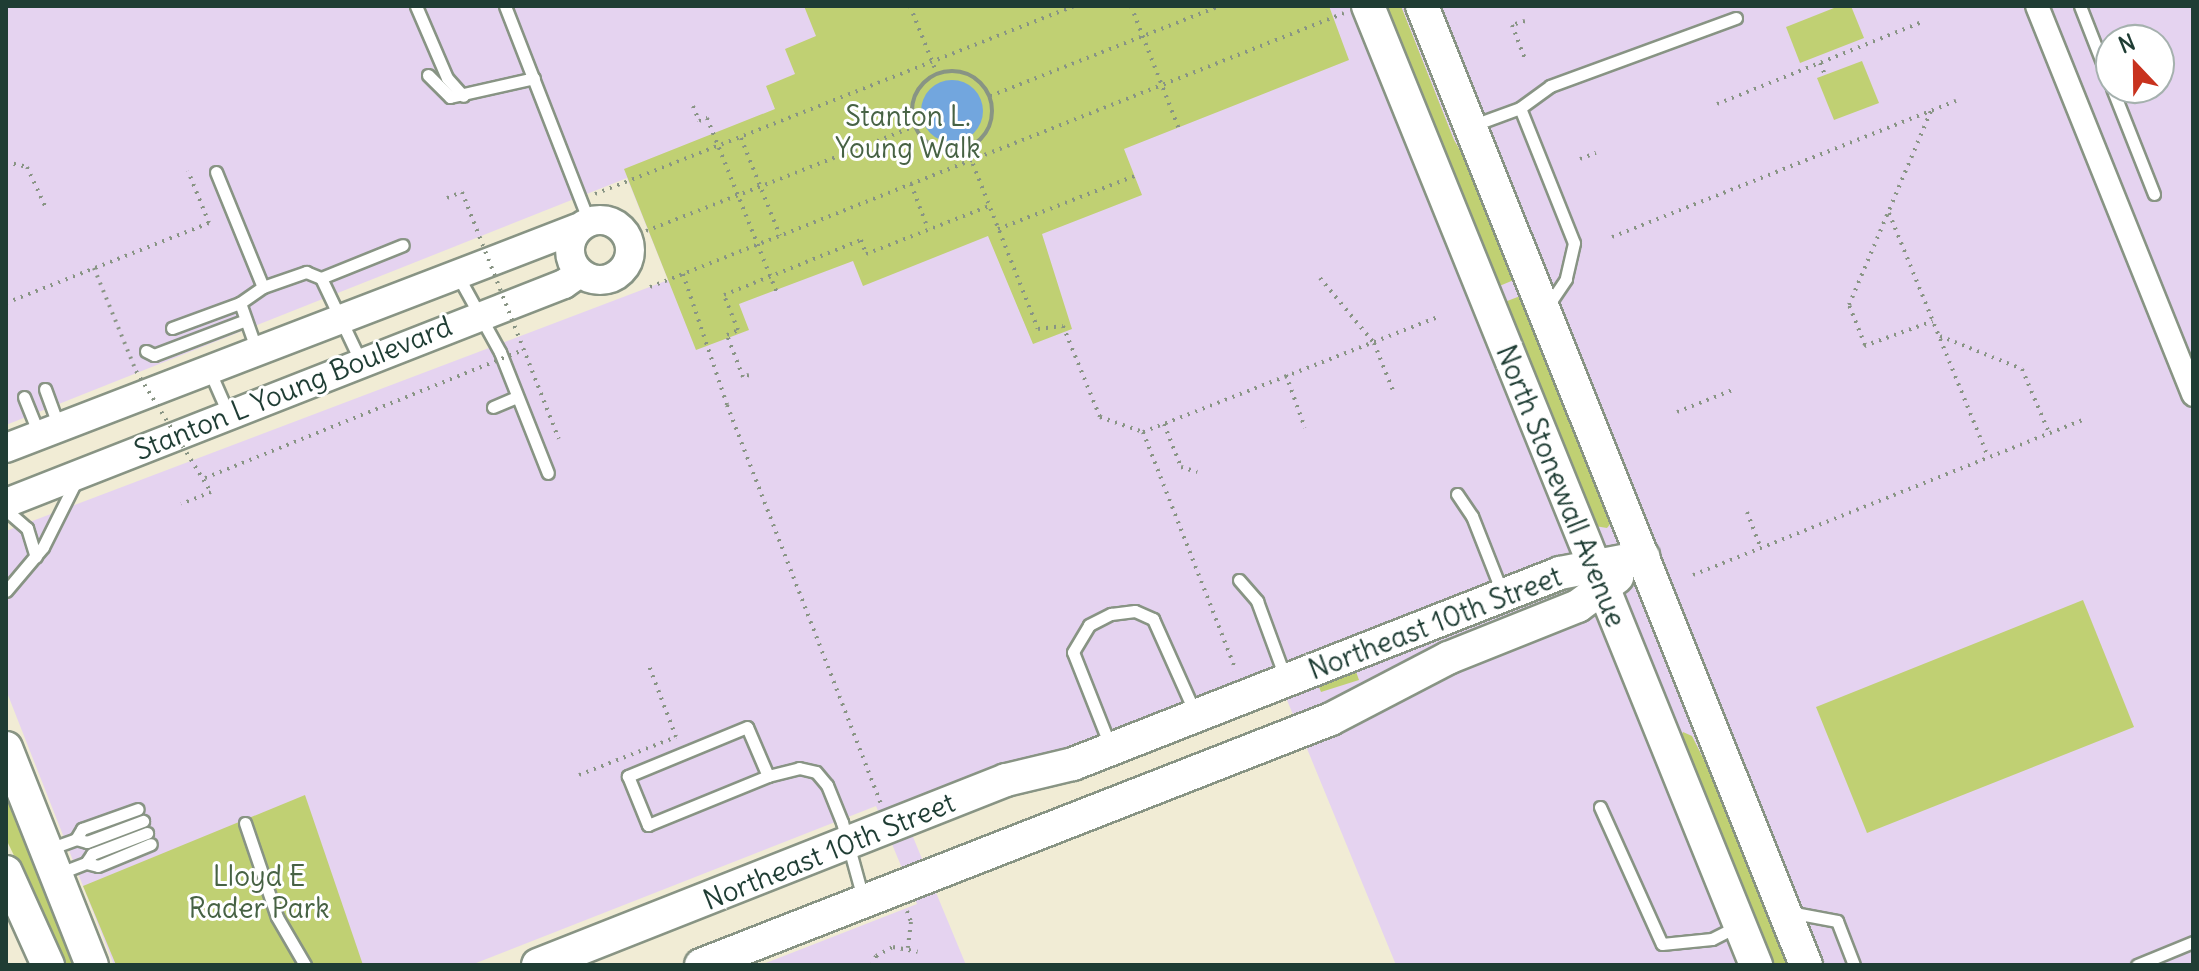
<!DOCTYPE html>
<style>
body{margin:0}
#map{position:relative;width:2199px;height:971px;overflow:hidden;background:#f1ecd5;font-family:Delius,sans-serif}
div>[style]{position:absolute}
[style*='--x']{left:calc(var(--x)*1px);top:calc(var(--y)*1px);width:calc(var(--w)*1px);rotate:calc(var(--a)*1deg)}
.built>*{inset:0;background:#e5d3f0}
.green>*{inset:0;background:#c0d073}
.water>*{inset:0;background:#72a6de}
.round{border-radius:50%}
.path>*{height:4px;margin-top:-2px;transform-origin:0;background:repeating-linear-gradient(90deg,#889484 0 2px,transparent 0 8px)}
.path>.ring{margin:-2px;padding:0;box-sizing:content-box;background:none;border:4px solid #889484;border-radius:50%}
.roads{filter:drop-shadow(2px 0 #889484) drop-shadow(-2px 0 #889484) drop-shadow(0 2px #889484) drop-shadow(0 -2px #889484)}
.service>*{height:11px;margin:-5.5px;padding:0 5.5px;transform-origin:5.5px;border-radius:5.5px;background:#fff}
.minor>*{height:22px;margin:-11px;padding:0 11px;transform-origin:11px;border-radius:11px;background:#fff}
.tertiary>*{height:28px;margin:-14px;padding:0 14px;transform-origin:14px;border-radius:14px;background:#fff}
.tertiary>.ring{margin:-14px;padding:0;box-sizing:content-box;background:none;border:28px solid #fff;border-radius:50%}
.secondary>*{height:32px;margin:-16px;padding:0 16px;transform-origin:16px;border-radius:16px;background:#fff}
.path-bridge>*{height:4px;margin-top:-2px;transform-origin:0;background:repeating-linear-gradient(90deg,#889484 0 2px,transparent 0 8px)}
span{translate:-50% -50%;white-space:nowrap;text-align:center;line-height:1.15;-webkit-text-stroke:6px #fff;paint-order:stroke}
.park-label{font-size:28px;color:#476244}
.street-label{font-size:28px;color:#1f3d34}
.frame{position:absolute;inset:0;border:8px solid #1f3d34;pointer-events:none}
.north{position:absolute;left:2095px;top:24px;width:80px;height:80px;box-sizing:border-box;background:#fff;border:2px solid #a5b1ae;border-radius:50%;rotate:338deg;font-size:22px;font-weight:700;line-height:32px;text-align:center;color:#1f3d34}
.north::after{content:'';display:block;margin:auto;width:28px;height:36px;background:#c8321e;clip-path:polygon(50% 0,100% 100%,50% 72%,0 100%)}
</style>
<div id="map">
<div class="built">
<i style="clip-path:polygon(evenodd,6px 6px,2193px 6px,2193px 965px,1396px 965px,1273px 666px,1269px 673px,1127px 730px,1013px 763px,901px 808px,966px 965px,761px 965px,917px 904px,876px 806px,471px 965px,114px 965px,6px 690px,6px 531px,668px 280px,627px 178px,6px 425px,6px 6px,2111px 40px,2159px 40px,2159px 88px,2111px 88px,2111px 40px)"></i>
</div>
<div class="green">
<i style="clip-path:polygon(804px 6px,1329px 6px,1349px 60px,1124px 149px,1142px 195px,1042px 234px,1072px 329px,1033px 344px,988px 236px,863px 286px,853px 261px,739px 304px,749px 330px,696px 350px,624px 169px,775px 109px,766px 86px,795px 74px,785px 49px,816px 36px)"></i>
<i style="clip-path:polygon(1385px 6px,1401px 6px,1454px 140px,1492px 204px,1521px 277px,1497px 287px)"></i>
<i style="clip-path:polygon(1839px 6px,1851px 6px,1864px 38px,1800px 63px,1786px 27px)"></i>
<i style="clip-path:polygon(1862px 61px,1879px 103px,1834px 120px,1817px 78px)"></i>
<i style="clip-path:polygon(1528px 293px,1612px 522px,1607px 528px,1595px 526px,1502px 303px)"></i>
<i style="clip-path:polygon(2083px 600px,2134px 727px,1867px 833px,1816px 707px)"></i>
<i style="clip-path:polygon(1355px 669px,1359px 680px,1321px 692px,1319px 687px,1328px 679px)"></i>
<i style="clip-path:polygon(1683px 732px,1692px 736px,1750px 851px,1795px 965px,1771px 965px,1678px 742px)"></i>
<i style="clip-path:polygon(6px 788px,79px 965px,67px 965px,6px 839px)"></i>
<i style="clip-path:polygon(305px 795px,363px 965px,116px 965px,83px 886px)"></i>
</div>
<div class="water">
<i class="round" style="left:921px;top:80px;width:62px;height:62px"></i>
</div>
<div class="path">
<i style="--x:910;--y:6;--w:73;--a:68.3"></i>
<i style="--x:1131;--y:6;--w:132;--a:68.7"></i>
<i style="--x:1525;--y:21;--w:14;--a:163"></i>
<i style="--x:1512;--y:25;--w:39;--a:69"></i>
<i style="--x:1820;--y:63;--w:13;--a:67"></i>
<i class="ring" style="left:912px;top:71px;width:76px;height:76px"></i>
<i style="--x:990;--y:96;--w:247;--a:-21.4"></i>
<i style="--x:1717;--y:104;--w:223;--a:-21.8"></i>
<i style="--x:741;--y:138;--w:105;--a:68.3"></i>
<i style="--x:967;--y:149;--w:193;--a:68.5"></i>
<i style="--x:1038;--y:329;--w:25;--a:-7"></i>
<i style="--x:1063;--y:326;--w:98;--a:67.9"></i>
<i style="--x:1100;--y:417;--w:46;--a:19.2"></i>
<i style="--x:1143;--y:432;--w:319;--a:-21.3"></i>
<i style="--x:1580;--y:159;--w:17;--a:-21"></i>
<i style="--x:6;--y:162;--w:22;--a:13"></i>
<i style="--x:27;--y:167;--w:45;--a:65.1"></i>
<i style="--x:911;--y:184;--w:48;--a:69.3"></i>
<i style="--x:595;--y:194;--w:515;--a:-21.43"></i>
<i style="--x:1889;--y:213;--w:263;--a:67.9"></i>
<i style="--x:998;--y:229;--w:149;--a:-21.2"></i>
<i style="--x:646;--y:231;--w:289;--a:-21.3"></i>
<i style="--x:1612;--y:237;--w:370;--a:-21.6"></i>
<i style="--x:683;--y:274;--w:138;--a:71.4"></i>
<i style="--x:727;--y:405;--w:428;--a:68.9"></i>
<i style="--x:1320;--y:278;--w:85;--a:50.3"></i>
<i style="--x:1374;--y:343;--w:54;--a:68.2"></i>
<i style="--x:650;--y:287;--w:746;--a:-21.54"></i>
<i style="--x:6;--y:303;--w:218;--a:-21.5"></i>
<i style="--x:209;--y:223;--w:56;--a:-112"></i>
<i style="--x:1940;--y:336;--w:88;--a:21.9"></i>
<i style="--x:2022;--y:369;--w:69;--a:67.1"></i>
<i style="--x:1865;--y:345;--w:43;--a:-111.8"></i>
<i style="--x:1849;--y:305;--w:211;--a:-67.1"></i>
<i style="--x:1864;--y:346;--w:73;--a:-19.9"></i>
<i style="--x:749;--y:375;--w:6;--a:162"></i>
<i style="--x:743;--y:377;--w:45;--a:-110.9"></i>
<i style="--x:727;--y:335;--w:12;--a:-24"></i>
<i style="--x:738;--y:330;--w:38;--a:-112"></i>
<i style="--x:724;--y:295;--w:148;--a:-21.9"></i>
<i style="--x:861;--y:240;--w:15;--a:70"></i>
<i style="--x:866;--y:254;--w:132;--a:-21.3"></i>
<i style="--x:1286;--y:375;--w:56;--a:70.3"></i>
<i style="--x:1677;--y:412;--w:62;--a:-21.6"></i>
<i style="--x:1164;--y:424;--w:46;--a:68.4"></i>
<i style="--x:1181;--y:467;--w:17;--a:17"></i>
<i style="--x:1143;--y:432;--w:253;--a:68.7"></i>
<i style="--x:1747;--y:512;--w:39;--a:69"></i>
<i style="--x:1693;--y:575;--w:419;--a:-21.7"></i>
<i style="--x:579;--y:775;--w:104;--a:-21.4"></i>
<i style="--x:676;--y:737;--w:76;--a:-110.8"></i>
<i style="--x:907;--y:911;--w:12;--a:70"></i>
<i style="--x:911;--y:922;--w:26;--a:97"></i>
<i style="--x:872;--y:965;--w:10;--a:-66"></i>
<i style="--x:876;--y:956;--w:19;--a:-28"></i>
<i style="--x:893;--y:947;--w:25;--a:11"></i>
</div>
<div class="roads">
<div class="service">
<i style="--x:416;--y:6;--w:78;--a:66.7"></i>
<i style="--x:447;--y:78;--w:24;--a:48"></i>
<i style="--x:505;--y:6;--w:232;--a:68.7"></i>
<i style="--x:2080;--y:6;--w:85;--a:68.6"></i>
<i style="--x:428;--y:75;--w:31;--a:45"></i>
<i style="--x:450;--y:97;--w:86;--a:-12.7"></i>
<i style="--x:2112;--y:88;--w:114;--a:68.4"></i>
<i style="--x:1520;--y:108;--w:37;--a:-36"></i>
<i style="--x:1550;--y:86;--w:198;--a:-20.1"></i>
<i style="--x:1471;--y:126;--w:52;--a:-20.2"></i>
<i style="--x:1520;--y:108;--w:145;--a:68.2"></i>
<i style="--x:1574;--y:243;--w:37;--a:103"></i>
<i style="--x:1566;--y:279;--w:32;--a:124"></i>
<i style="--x:216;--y:172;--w:124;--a:67.8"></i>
<i style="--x:458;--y:276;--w:87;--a:61.1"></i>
<i style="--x:500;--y:352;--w:130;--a:68.4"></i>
<i style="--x:321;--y:278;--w:88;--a:-21.9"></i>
<i style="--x:172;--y:328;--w:72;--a:-20.2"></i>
<i style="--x:146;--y:351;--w:9;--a:27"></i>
<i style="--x:154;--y:355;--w:98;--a:-20.8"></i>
<i style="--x:257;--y:351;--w:51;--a:-109.5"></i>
<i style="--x:240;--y:303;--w:28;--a:-35"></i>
<i style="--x:263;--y:287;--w:46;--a:-19.2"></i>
<i style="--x:306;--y:272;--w:16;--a:22"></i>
<i style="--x:321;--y:278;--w:91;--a:64.6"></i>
<i style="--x:210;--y:372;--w:45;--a:66.3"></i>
<i style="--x:45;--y:389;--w:40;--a:69.8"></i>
<i style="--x:24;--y:397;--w:40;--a:68"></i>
<i style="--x:493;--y:407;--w:26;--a:-23"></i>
<i style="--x:1457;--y:494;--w:27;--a:56"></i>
<i style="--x:1472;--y:516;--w:82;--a:68.5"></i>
<i style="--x:6;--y:510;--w:28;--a:41"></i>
<i style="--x:27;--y:528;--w:30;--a:73"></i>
<i style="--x:1239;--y:580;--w:28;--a:49"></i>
<i style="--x:1257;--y:601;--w:84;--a:69.8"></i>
<i style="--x:6;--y:591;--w:57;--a:-49.9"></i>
<i style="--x:43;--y:547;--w:69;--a:-63.4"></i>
<i style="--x:1111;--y:748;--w:103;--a:-111.6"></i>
<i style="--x:1073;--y:652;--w:31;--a:-59"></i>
<i style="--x:1089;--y:625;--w:25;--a:-27"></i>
<i style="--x:1111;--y:614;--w:24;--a:-7"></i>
<i style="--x:1135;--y:611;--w:20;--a:24"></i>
<i style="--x:1153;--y:619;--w:105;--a:65.9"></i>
<i style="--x:768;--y:776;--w:53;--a:-113.2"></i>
<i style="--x:747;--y:727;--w:129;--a:157.6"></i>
<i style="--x:628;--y:776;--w:53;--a:67.8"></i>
<i style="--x:648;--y:825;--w:130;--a:-22.2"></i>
<i style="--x:768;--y:776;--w:32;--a:-14"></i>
<i style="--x:799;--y:768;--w:17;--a:13"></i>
<i style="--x:816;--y:772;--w:17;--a:50"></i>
<i style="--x:827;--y:785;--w:40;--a:68"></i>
<i style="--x:842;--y:822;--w:79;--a:74.6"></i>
<i style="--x:1600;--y:807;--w:150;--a:65.7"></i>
<i style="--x:1662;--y:944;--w:50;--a:-5.7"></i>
<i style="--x:1712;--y:939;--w:29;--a:-27"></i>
<i style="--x:245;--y:823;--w:99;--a:71.2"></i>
<i style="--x:277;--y:917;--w:56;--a:59.7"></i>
<i style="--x:76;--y:839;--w:11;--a:15"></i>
<i style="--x:87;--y:842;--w:60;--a:-20.6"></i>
<i style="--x:49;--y:849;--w:29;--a:-20"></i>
<i style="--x:76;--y:839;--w:12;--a:-59"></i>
<i style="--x:82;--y:829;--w:59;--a:-19.7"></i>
<i style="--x:86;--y:863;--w:11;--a:-56"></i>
<i style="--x:92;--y:854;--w:59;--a:-20.9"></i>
<i style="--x:60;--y:873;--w:28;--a:-21"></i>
<i style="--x:86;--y:863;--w:12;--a:14"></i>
<i style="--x:98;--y:866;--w:57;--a:-22.5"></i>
<i style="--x:1789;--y:912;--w:49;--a:10.6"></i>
<i style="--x:1837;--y:921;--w:47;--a:68.9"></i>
<i style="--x:2137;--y:965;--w:61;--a:-22.3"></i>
</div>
<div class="minor">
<i style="--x:2037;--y:6;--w:419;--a:68.1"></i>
</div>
<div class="tertiary">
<i class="ring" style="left:570px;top:220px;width:32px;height:32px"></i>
<i style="--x:6;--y:448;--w:613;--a:-21.04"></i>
<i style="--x:6;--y:503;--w:599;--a:-21.43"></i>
<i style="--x:564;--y:284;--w:19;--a:-35"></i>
</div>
<div class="secondary">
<i style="--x:1368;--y:6;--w:1035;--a:67.97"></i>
<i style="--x:1422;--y:6;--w:1033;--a:68.18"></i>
<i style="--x:6;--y:748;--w:233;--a:68.4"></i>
<i style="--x:6;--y:872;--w:102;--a:65.7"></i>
<i style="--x:538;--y:965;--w:503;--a:-21.57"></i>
<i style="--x:1006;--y:780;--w:69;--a:-13.4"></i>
<i style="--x:1073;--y:764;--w:523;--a:-21.41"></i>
<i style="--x:1560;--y:573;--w:85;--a:-10.9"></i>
<i style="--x:701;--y:965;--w:676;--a:-21.33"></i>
<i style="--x:1331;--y:719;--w:132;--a:-27.5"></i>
<i style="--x:1448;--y:658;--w:140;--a:-21.8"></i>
<i style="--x:1578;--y:606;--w:49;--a:-36.6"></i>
</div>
</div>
<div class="path-bridge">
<i style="--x:693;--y:106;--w:16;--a:68"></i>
<i style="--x:699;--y:121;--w:9;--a:-21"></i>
<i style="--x:707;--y:118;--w:188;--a:68.2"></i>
<i style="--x:447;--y:198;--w:16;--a:-22"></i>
<i style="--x:462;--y:192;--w:265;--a:68.6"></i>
<i style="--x:94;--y:268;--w:111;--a:67.8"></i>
<i style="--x:136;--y:371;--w:142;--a:58.2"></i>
<i style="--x:211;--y:492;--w:32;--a:158"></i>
<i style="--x:205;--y:478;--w:344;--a:-21.9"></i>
</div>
<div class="park-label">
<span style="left:908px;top:132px">Stanton L.<br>Young Walk</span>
<span style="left:259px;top:892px">Lloyd E<br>Rader Park</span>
</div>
<div class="street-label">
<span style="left:293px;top:388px;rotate:-22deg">Stanton L Young Boulevard</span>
<span style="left:1561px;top:486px;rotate:68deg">North Stonewall Avenue</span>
<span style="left:1435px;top:623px;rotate:-21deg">Northeast 10th Street</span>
<span style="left:829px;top:851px;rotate:-22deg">Northeast 10th Street</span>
</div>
<div class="frame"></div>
<div class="north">N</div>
</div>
